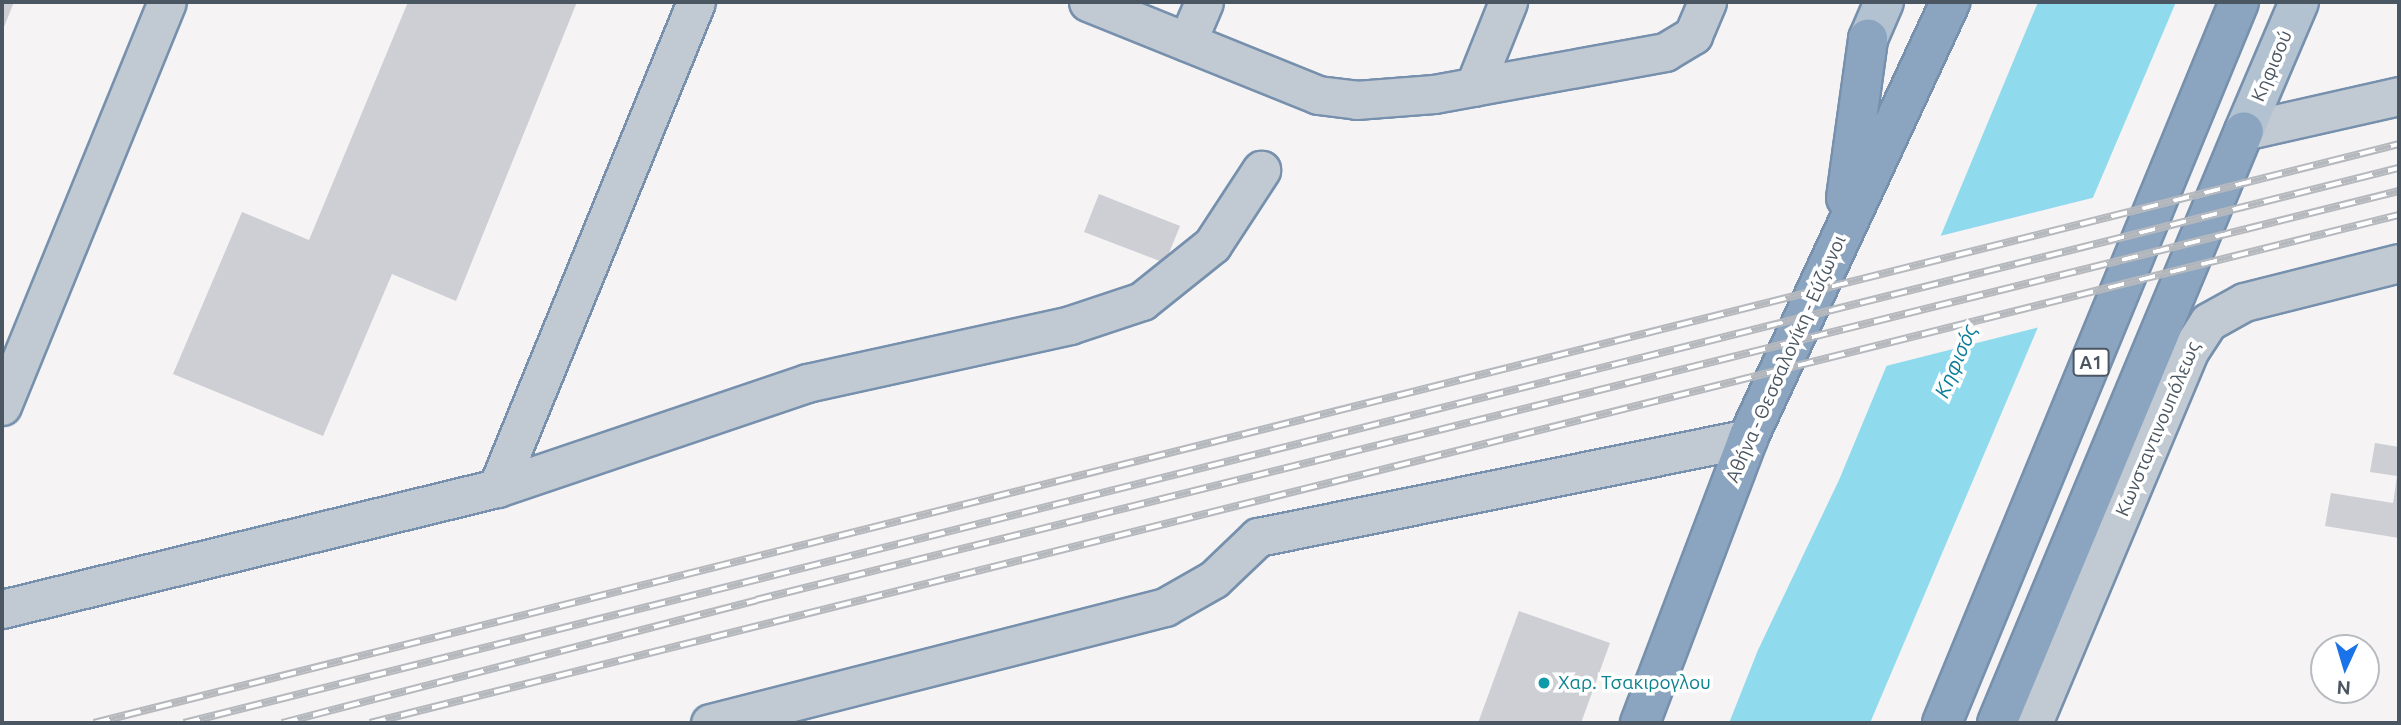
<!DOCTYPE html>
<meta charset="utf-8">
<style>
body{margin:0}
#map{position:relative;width:2401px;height:725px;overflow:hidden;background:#f5f3f3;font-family:Ubuntu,sans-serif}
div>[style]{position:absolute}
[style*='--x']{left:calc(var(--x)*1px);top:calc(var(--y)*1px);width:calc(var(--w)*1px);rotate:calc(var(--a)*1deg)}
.water>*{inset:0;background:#90daee}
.pier>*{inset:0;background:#f5f3f3}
.building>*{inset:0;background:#cdcfd5}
.roads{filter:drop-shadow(2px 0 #7690ad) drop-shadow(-2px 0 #7690ad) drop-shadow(0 2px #7690ad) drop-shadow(0 -2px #7690ad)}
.minor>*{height:37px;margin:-18.5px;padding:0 18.5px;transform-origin:18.5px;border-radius:18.5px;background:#c1cad2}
.major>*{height:38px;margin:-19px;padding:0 19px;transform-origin:19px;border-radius:19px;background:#b3c2d1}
.highway>*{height:38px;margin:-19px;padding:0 19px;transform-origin:19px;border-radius:19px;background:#8ba5c1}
.rail>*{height:8px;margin-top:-4px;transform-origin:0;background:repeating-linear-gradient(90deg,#fff 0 16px,#b5b8bd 0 32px);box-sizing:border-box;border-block:2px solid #b5b8bd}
.dots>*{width:19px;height:19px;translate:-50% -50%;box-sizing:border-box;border:4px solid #fff;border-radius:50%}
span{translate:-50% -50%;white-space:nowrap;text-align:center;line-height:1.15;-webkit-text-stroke:7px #fff;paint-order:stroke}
.shield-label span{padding:2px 5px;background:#fff;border:2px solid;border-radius:5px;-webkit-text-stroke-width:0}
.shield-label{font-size:18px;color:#4a5661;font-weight:700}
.street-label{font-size:19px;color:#4a5661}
.culture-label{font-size:19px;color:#0d838f}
.left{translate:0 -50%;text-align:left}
.water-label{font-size:21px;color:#0c7c9b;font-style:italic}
.frame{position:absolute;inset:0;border:4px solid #4a5661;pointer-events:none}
.north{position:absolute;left:2310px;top:634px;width:70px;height:70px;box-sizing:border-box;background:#fff;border:2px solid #b7bbc0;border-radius:50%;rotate:184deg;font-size:19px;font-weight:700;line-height:28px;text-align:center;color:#4a5661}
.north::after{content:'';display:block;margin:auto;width:24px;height:32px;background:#1a73e8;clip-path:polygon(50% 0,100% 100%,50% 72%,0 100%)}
</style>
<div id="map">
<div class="water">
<i style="clip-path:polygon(2038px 2px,2176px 2px,1870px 723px,1729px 723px,1758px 650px,1839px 480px)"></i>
</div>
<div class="pier">
<i style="clip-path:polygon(2096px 197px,2040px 327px,1882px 367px,1936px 237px)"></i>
</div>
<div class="building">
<i style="clip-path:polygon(2px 2px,14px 2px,2px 32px)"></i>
<i style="clip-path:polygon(408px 2px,577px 2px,456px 301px,392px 274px,323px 436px,173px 374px,242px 212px,309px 240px)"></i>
<i style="clip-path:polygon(1099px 194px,1180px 226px,1165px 263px,1084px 232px)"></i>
<i style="clip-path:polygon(2375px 443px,2399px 447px,2399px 538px,2325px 526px,2331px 493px,2393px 503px,2397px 476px,2370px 472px)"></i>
<i style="clip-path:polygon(1519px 611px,1610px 643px,1581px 723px,1478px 723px)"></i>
</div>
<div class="roads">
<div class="minor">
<i style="--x:1088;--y:2;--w:248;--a:22"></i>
<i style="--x:1318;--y:95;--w:38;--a:7"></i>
<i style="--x:1356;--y:100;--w:78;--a:-4.4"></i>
<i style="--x:1434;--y:94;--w:235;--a:-10.3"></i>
<i style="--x:1665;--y:52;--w:33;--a:-31"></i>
<i style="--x:1693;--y:35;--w:36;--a:-67"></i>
<i style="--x:1187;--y:42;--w:43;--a:-67"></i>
<i style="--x:1474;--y:87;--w:92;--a:-68.2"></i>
<i style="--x:2244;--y:131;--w:159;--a:-12.7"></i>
<i style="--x:2;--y:406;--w:436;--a:-67.8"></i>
<i style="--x:497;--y:488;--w:525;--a:-67.73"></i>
<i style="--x:2;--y:609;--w:510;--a:-13.74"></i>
<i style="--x:497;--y:488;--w:327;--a:-18.7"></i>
<i style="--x:807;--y:383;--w:269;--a:-12.4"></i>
<i style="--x:1070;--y:325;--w:76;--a:-18.4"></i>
<i style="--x:1142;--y:301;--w:90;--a:-38.7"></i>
<i style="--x:1212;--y:245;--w:90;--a:-56.8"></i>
<i style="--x:710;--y:723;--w:470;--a:-14.3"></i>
<i style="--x:1165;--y:607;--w:56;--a:-29.7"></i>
<i style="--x:1214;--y:579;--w:61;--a:-43.7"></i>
<i style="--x:1258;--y:537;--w:500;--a:-11.4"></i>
<i style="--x:2033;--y:723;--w:405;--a:-67.2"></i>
<i style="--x:2190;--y:350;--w:33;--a:-57"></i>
<i style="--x:2208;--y:322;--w:41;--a:-29.1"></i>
<i style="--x:2244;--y:302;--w:160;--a:-14.1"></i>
</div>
<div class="major">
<i style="--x:1868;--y:39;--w:40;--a:-66.6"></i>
<i style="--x:2244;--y:131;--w:140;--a:-66.9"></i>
</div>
<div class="highway">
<i style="--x:1846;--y:198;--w:161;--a:-82.1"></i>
<i style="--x:1640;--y:723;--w:305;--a:-69.2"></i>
<i style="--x:1748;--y:438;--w:481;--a:-65.1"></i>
<i style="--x:1942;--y:723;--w:780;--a:-67.61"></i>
<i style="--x:1997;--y:723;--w:641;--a:-67.35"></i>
</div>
</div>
<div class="rail">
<i style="--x:94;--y:723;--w:2377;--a:-14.1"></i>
<i style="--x:184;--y:723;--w:2283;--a:-14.07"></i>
<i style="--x:282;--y:723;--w:490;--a:-14.5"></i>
<i style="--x:756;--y:600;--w:1693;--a:-13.98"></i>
<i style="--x:370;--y:723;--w:2092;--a:-14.06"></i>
</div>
<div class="dots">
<i style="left:1544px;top:683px;background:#0f9aa8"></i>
</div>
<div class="shield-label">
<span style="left:2091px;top:362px">Α1</span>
</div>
<div class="street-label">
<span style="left:2272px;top:66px;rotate:-67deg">Κηφισού</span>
<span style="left:1786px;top:359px;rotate:-66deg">Αθήνα - Θεσσαλονίκη - Εύζωνοι</span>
<span style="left:2158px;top:429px;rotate:-67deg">Κωνσταντινουπόλεως</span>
</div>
<div class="culture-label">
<span class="left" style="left:1558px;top:683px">Χαρ. Τσακιρογλου</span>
</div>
<div class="water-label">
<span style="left:1955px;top:361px;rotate:-67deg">Κηφισός</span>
</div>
<div class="frame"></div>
<div class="north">N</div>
</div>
